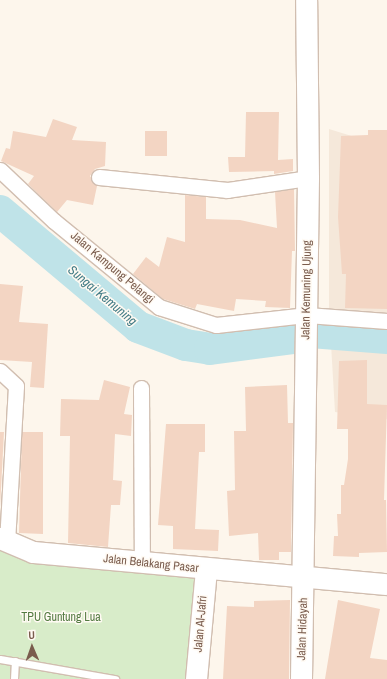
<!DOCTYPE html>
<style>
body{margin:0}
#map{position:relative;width:387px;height:679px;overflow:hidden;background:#fdf6ec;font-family:"Archivo Narrow",sans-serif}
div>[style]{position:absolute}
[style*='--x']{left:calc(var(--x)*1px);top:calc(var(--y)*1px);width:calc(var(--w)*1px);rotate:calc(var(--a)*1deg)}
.residential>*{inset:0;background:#f5e8da}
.green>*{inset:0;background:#d8ecc9}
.river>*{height:32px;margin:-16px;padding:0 16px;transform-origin:16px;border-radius:16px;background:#bfe3e8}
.building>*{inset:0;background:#f3d5c3}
.roads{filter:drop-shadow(1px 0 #d1beb0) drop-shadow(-1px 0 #d1beb0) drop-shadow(0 1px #d1beb0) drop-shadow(0 -1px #d1beb0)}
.lane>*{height:7px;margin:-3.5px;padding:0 3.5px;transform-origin:3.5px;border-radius:3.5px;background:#fff}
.street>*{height:15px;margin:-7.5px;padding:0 7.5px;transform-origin:7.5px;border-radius:7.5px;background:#fff}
.secondary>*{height:21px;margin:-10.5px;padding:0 10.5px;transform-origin:10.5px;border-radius:10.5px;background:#fff}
span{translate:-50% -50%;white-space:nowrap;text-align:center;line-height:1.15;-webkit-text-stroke:3px #fffaf3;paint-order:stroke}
.street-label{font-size:12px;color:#7a5c4d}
.park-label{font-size:12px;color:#537a41}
.water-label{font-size:13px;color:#437c86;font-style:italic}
.north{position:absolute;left:12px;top:627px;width:40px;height:40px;-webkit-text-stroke:3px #fffaf3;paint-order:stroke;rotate:358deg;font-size:11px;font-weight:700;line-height:16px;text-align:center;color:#7a5c4d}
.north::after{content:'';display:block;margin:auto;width:14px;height:18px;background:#7a5c4d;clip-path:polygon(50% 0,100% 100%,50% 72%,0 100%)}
</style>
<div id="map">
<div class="residential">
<i style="clip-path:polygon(329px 129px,387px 147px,387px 419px,335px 412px,329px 310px)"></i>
</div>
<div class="green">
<i style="clip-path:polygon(0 550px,198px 573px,191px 679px,0 679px)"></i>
</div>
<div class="river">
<i style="--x:0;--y:211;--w:180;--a:40"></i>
<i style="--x:138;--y:327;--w:51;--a:20.6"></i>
<i style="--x:186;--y:345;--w:24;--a:9"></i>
<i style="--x:210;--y:349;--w:85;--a:-7.5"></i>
<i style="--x:294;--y:338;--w:18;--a:-19"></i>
<i style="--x:311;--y:332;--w:76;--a:4.5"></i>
</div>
<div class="building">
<i style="clip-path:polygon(246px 112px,279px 112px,278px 160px,293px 159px,293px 171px,274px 174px,274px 171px,229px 172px,228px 157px,245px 157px)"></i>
<i style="clip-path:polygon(53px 119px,77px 127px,72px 140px,106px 142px,105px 166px,95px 169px,90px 176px,97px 186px,93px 205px,67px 200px,57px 212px,28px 184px,34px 176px,1px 161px,6px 148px,10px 149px,13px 131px,46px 137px)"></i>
<i style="clip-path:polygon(368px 130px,387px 130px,387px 309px,345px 308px,346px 274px,342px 274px,338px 217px,341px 136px,368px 135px)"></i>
<i style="clip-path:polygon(145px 131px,167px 131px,167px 156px,145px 156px)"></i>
<i style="clip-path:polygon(294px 189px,295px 251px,292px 251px,290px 308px,265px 307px,266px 301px,236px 299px,234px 311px,197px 304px,195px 309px,163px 299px,133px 274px,146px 257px,159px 267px,167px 237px,185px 242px,185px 195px,206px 197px,206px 219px,240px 220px,277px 228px,275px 192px)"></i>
<i style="clip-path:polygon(0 284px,23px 286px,19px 322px,48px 324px,44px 388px,30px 387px,32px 362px,0 360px)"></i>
<i style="clip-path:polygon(367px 360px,367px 404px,387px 405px,384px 500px,386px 500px,387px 552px,359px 553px,359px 557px,333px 556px,334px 536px,338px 536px,337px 514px,341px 514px,341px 485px,344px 485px,348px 459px,348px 429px,337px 429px,339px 361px)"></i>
<i style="clip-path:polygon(104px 380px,130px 387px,124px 414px,132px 415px,131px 436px,115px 434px,113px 480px,122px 481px,120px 505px,111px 505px,108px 547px,68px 543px,70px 436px,60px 436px,61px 399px,99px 400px)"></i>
<i style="clip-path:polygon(287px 385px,288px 423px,293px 423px,291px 552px,279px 552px,279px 560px,259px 560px,258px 533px,229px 536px,227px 491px,235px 490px,234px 431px,246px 431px,245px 387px)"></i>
<i style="clip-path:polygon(166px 424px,205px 424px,205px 452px,199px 452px,195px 529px,219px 530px,218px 551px,173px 549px,173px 526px,158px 525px)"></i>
<i style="clip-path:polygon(0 432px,4px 432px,0 507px)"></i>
<i style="clip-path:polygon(22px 432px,43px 432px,43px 534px,19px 533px)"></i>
<i style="clip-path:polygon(290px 600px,289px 679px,223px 679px,227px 606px,254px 607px,254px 601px)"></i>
<i style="clip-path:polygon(338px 600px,380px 609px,370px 658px,387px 660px,387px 679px,325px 679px)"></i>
</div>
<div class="roads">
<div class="lane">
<i style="--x:0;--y:659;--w:117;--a:9.9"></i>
<i style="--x:14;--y:679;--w:18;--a:-87"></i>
</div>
<div class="street">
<i style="--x:0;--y:170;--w:74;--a:43.4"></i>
<i style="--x:54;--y:221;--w:136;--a:39.3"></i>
<i style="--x:159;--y:307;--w:60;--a:17.5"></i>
<i style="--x:216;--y:325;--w:92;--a:-6.3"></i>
<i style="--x:307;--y:315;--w:80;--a:4.3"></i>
<i style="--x:99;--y:177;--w:129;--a:5.8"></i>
<i style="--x:227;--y:190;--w:82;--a:-8.4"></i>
<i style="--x:0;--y:371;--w:22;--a:43"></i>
<i style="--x:16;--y:386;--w:156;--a:93.3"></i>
<i style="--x:141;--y:388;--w:174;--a:89.7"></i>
</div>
<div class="secondary">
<i style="--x:0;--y:538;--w:36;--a:23"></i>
<i style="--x:33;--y:552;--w:355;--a:5.2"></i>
<i style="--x:196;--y:679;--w:109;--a:-84.8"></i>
<i style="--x:301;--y:679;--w:501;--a:-89.2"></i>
<i style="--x:308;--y:178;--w:178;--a:-90.6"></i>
</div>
</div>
<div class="street-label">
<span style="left:112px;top:268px;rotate:40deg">Jalan Kampung Pelangi</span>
<span style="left:307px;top:290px;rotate:-89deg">Jalan Kemuning Ujung</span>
<span style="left:151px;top:564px;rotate:6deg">Jalan Belakang Pasar</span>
<span style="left:201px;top:624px;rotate:-85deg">Jalan Al-Jafri</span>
<span style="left:303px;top:629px;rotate:-88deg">Jalan Hidayah</span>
</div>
<div class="park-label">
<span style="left:61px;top:618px">TPU Guntung Lua</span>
</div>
<div class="water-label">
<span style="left:102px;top:296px;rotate:40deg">Sungai Kemuning</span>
</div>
<div class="north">U</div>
</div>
